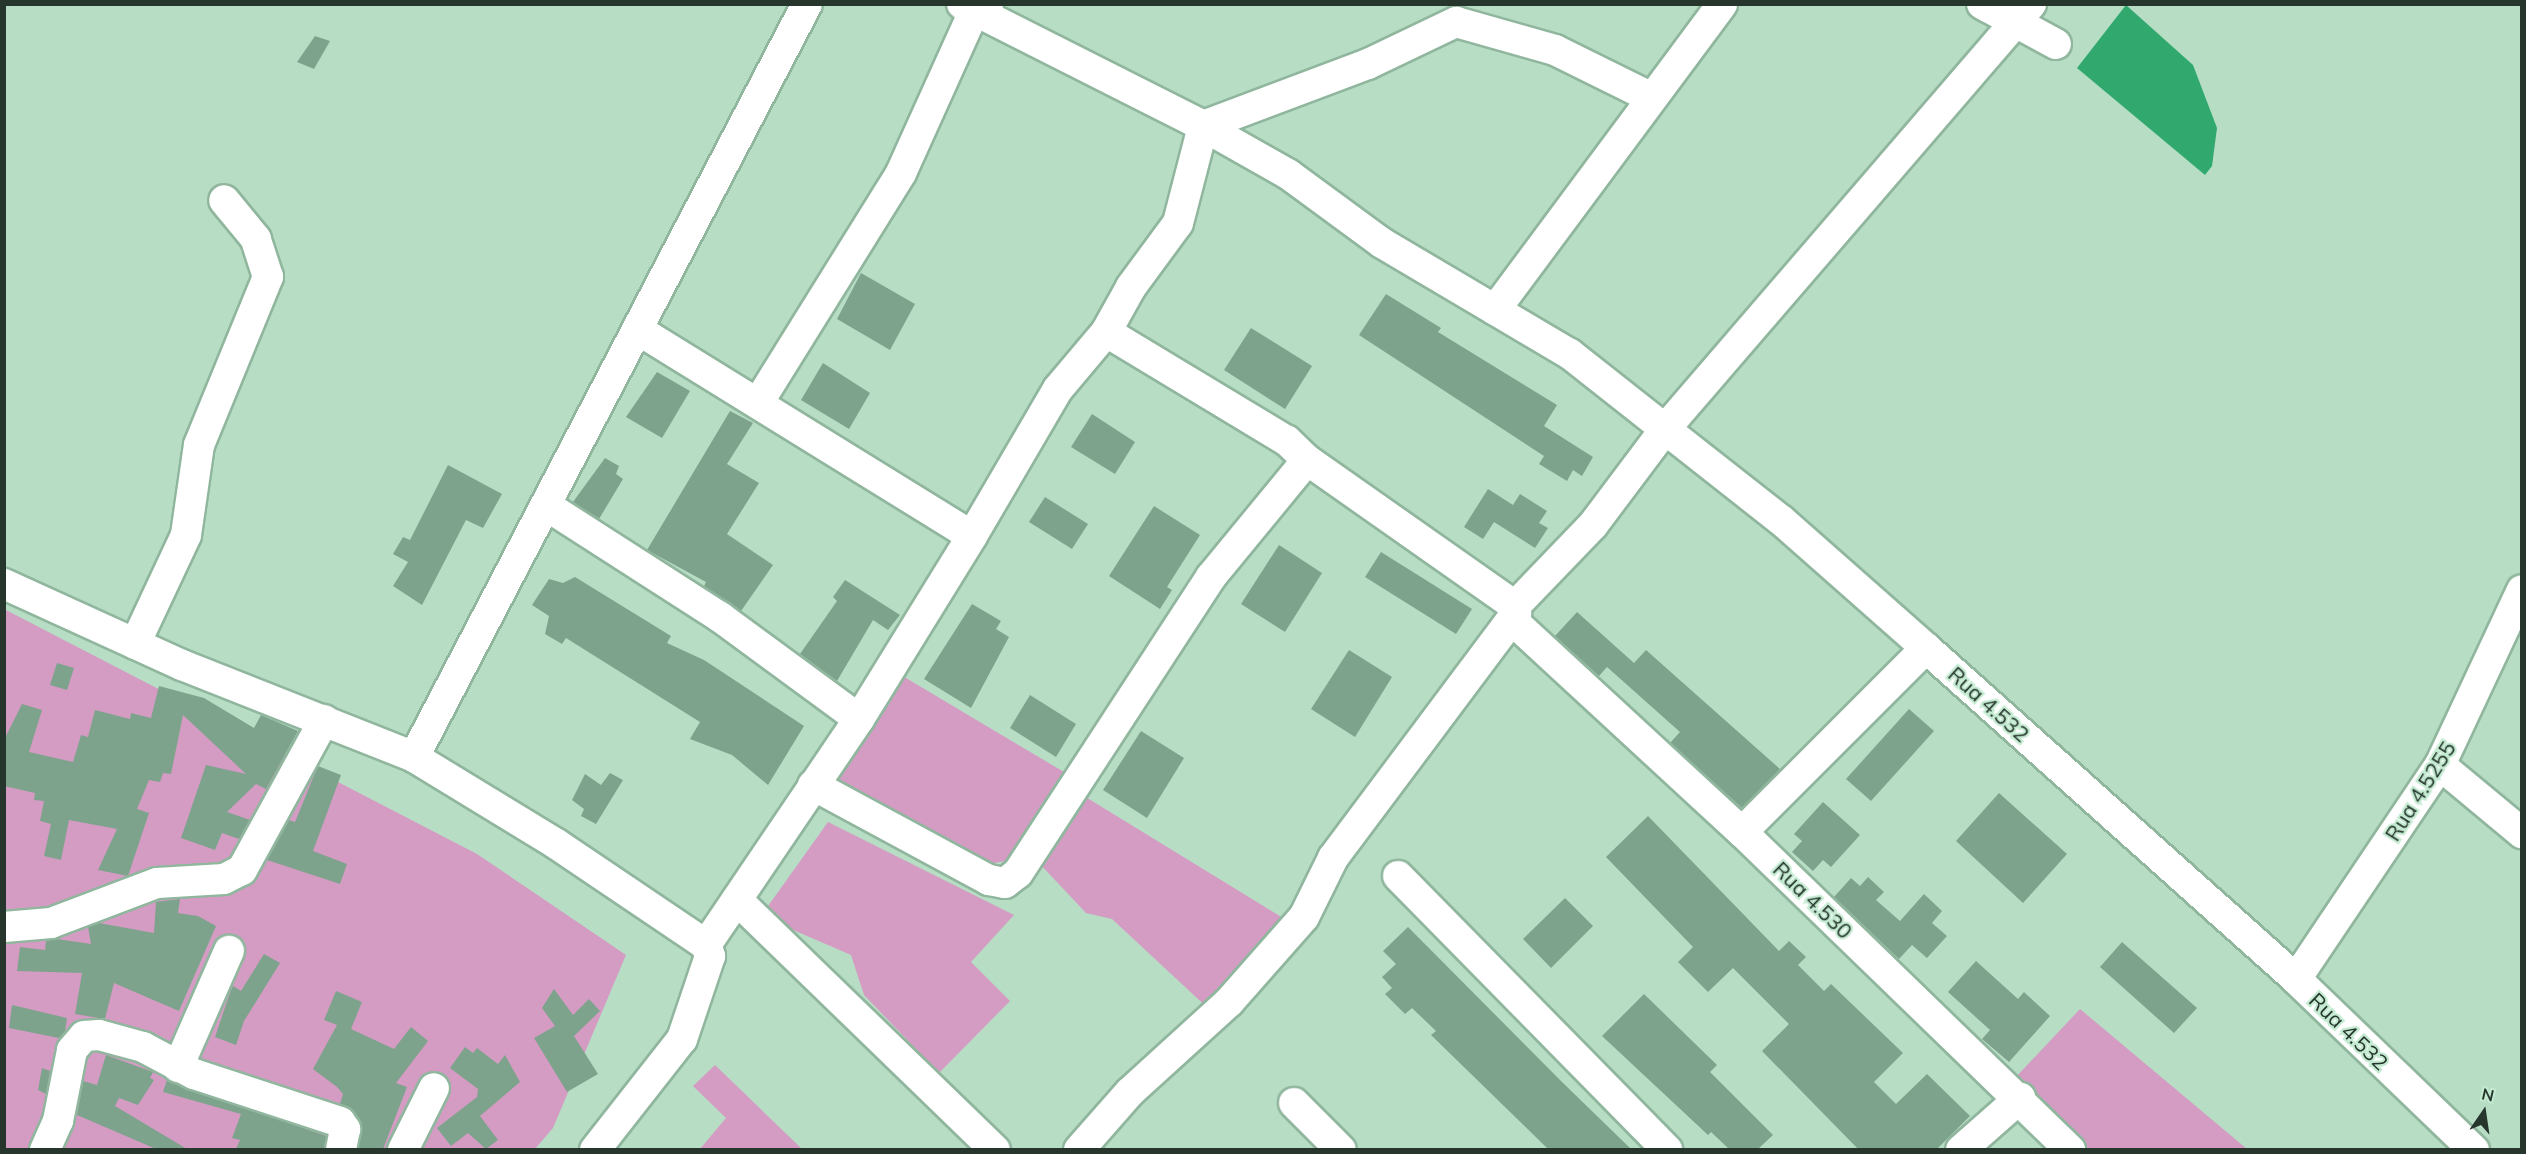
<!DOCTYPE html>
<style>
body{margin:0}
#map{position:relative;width:2526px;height:1154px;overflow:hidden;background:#b7dec5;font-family:Mulish,sans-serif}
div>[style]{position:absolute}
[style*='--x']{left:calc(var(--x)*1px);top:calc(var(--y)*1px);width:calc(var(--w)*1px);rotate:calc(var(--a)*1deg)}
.green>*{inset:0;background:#d49bc3}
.water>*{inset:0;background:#30a86e}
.building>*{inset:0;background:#7ea38c}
.roads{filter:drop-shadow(2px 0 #90b69e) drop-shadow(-2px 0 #90b69e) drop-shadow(0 2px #90b69e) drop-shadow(0 -2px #90b69e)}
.minor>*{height:30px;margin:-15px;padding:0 15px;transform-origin:15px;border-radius:15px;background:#fff}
span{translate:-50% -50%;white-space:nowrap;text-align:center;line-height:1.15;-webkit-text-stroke:4.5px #c4ebd2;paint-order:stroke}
.street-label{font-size:21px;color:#27362d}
.frame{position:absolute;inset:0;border:6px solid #27362d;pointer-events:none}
.north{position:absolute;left:2454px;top:1082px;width:60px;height:60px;-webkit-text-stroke:4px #c4ebd2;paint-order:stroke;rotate:13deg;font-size:16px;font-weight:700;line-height:24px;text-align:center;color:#27362d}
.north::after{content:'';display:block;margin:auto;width:21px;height:27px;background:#27362d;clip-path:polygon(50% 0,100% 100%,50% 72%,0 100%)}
</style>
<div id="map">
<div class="green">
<i style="clip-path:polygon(4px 609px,477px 854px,626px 955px,553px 1128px,535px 1149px,5px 1149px)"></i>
<i style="clip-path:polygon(901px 675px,1069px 775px,1019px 858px,981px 866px,829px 783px)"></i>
<i style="clip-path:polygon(1084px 796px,1291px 923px,1212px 1012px,1112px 919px,1086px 913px,1039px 863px)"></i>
<i style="clip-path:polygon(828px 822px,1014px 915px,971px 962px,1010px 1001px,939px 1073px,864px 995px,851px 955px,761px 916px)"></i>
<i style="clip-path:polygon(2080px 1009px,2247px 1149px,2086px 1149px,2015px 1078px)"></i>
<i style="clip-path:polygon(715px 1065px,802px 1149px,700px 1149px,726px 1118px,693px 1086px)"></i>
</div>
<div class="water">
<i style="clip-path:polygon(2126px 5px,2193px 65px,2217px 128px,2212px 166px,2205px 175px,2077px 68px)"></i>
</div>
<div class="building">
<i style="clip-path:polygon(315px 36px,330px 41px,314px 69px,297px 62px)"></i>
<i style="clip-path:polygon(861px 273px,915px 304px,890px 350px,837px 319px)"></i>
<i style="clip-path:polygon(1386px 294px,1441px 328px,1438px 332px,1557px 405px,1544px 426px,1593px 457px,1582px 476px,1573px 470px,1567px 481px,1539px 464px,1544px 456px,1359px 335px)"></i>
<i style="clip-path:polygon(1251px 328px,1312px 366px,1285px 409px,1224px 370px)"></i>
<i style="clip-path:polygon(823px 363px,870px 393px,849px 429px,801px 400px)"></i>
<i style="clip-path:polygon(657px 372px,690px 391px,662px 438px,626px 417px)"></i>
<i style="clip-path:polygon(730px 411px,753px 423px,727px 464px,759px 483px,727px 534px,773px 565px,741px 611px,704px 586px,706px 582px,647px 550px)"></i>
<i style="clip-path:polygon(1092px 414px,1135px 442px,1115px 474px,1071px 447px)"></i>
<i style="clip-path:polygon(605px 458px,619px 466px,616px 474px,623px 479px,599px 519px,573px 502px)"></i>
<i style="clip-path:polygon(448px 465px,502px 494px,483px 528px,466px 520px,422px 605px,393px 586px,408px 562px,393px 554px,403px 537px,410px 540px)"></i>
<i style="clip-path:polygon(1488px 489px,1513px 505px,1520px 494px,1547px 511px,1539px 523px,1548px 528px,1535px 548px,1494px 522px,1483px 539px,1464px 527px)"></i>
<i style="clip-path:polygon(1045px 497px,1088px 524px,1072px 549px,1029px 522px)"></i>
<i style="clip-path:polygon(1154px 506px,1200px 535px,1167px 587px,1172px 590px,1160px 609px,1109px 576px)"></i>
<i style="clip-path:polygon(1279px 545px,1322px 573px,1285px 632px,1241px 604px)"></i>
<i style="clip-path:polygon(1381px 552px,1472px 609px,1456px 634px,1365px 577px)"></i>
<i style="clip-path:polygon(575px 577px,671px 636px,667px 643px,704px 660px,804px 726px,768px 785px,732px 755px,690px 739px,700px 722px,566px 638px,562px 644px,545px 634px,549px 616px,532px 605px,549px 579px,563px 583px)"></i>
<i style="clip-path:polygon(845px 580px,900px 615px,888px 630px,873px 620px,837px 681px,800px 654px,837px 601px,833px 597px)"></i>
<i style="clip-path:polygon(972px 604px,1001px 621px,996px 629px,1009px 637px,971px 708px,924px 679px)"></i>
<i style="clip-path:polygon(1577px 612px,1634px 663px,1646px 650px,1780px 769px,1742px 808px,1670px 743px,1680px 732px,1607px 667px,1599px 676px,1555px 636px)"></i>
<i style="clip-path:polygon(1349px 650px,1392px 677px,1355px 737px,1311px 709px)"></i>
<i style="clip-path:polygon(57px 663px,74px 668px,67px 690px,50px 685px)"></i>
<i style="clip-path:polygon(159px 686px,204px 698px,254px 728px,261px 715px,298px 731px,266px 789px,256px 784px,227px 812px,250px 820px,239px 839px,222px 833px,215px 850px,181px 838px,206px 765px,246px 774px,183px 715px,171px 774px,163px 773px,160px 782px,149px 780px,137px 809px,149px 813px,128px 876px,98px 870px,117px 829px,69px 820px,61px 860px,44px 856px,51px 824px,40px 821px,44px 801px,34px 800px,35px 793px,4px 786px,4px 740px,22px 704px,42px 710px,29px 752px,73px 762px,81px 735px,88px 737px,95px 710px,130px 719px,131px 713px,151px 718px)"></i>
<i style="clip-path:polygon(1030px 695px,1076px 724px,1056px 757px,1010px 728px)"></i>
<i style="clip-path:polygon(1909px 709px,1934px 731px,1871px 801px,1846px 779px)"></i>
<i style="clip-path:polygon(1141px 731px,1184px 758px,1147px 818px,1103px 790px)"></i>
<i style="clip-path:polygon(318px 766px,341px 775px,313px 851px,347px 864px,340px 884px,267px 860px,289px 820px,295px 822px)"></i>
<i style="clip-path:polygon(610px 773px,623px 780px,596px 824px,581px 816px,584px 809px,572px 800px,585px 774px,601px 785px)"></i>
<i style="clip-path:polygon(1999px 793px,2067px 854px,2023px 903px,1956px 841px)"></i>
<i style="clip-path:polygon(1823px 802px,1860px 835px,1831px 867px,1823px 860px,1813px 871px,1792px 852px,1802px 841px,1794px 834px)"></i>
<i style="clip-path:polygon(1648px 816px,1779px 951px,1789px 941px,1806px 957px,1798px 965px,1824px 991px,1831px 984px,1903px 1053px,1874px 1082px,1896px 1104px,1927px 1074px,1970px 1116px,1937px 1149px,1858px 1149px,1762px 1051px,1789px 1024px,1733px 968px,1708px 992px,1678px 962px,1693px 947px,1606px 857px)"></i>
<i style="clip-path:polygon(1868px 877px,1884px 892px,1876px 900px,1900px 921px,1924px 894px,1942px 911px,1932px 923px,1947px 936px,1927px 958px,1912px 945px,1899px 959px,1834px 897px,1851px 878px,1860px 886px)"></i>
<i style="clip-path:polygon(1565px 898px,1593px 926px,1551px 968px,1523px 939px)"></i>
<i style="clip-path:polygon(180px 899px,178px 913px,198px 916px,216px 926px,179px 1011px,114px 983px,105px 1019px,75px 1014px,82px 973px,17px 971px,20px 947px,45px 950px,46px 941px,57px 939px,91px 944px,88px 927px,99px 923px,154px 933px,156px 902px)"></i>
<i style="clip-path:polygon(1408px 927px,1561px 1081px,1631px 1149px,1548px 1149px,1431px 1035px,1436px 1031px,1412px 1008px,1405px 1014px,1385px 994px,1392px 988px,1382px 977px,1396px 964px,1383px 951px)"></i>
<i style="clip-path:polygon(2122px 942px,2197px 1008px,2174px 1033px,2100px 967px)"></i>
<i style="clip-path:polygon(264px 954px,280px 963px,244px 1021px,236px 1045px,215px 1037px,231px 990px,233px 986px,241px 991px)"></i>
<i style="clip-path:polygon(1976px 961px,2018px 999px,2024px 992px,2050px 1016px,2009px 1062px,1982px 1039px,1990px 1030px,1948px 992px)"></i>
<i style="clip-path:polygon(554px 989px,573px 1015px,589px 999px,600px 1011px,574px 1036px,598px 1074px,567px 1092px,534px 1038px,555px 1026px,542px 1008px)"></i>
<i style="clip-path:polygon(336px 991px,362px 1002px,351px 1029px,394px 1049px,411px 1027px,428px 1041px,396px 1083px,407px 1087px,383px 1149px,359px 1149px,359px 1119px,340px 1104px,343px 1094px,337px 1087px,313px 1069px,337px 1025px,324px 1020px)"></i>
<i style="clip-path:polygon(1644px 994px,1717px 1065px,1710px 1072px,1773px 1135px,1758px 1149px,1729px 1149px,1711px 1132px,1708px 1135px,1602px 1036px)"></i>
<i style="clip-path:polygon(12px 1005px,67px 1018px,65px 1032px,59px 1038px,9px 1028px)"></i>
<i style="clip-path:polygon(465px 1047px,473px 1053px,477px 1048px,498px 1064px,505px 1055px,520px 1082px,480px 1116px,498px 1140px,486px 1149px,468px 1133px,451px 1146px,437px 1128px,477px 1097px,478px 1089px,450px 1068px)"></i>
<i style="clip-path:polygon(106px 1055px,153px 1072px,150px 1078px,154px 1080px,138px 1105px,119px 1098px,115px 1106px,187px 1149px,156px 1149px,77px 1115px,83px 1081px,97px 1085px)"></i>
<i style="clip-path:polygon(42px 1068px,50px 1071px,46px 1094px,38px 1090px)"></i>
<i style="clip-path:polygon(167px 1080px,326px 1136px,324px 1149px,236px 1149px,240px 1140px,232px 1138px,241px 1114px,163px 1092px)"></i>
</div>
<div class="roads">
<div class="minor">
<i style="--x:962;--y:4;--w:270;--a:26.8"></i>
<i style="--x:1203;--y:126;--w:98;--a:29.5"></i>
<i style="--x:1288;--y:174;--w:117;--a:36.3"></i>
<i style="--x:1382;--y:243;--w:218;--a:30.6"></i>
<i style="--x:1570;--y:354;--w:121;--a:38.3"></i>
<i style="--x:1665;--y:429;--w:561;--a:-49.27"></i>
<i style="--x:1982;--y:4;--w:84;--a:28.4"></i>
<i style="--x:1495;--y:310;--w:381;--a:-53.4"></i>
<i style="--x:640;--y:331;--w:390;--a:31.7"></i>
<i style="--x:972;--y:536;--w:170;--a:-59.7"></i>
<i style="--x:1058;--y:389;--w:75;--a:-49.9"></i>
<i style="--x:758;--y:403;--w:271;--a:-58.1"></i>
<i style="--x:901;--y:173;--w:180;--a:-65.7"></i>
<i style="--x:975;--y:9;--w:14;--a:-21"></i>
<i style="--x:547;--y:506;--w:206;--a:32.7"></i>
<i style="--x:720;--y:617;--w:172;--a:36.3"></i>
<i style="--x:4;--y:584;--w:196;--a:24.5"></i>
<i style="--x:182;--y:665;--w:250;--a:21.6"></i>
<i style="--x:414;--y:757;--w:165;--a:31.4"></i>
<i style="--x:555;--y:843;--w:182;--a:34"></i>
<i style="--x:706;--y:945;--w:12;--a:70"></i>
<i style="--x:710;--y:956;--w:88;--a:108.6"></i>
<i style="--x:682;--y:1039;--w:141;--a:128.1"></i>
<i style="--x:1515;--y:606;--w:112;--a:-46.1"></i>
<i style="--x:1593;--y:525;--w:120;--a:-53.1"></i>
<i style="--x:1665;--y:429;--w:149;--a:38.2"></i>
<i style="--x:1782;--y:521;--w:192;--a:41.4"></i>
<i style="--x:1926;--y:648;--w:496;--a:41.8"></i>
<i style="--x:2296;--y:979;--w:247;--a:43.9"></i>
<i style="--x:1513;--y:621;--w:311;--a:42.7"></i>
<i style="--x:1742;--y:832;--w:457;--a:44.1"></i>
<i style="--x:135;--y:644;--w:120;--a:-64.9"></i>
<i style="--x:186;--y:535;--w:91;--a:-81.8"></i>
<i style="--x:199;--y:445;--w:182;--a:-67.7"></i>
<i style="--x:268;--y:277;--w:40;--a:-108"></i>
<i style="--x:256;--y:239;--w:50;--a:-129.4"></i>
<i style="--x:414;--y:757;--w:849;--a:-62.44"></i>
<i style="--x:2440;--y:765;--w:107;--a:39.7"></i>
<i style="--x:813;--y:785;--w:200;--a:28.4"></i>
<i style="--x:989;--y:880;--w:16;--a:11"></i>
<i style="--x:1005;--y:883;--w:16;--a:-38"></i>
<i style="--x:1018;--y:873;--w:353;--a:-56.9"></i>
<i style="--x:1211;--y:577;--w:151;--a:-50.6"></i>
<i style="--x:1742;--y:832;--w:260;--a:-45"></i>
<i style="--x:1398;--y:876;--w:384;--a:45.5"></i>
<i style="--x:737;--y:900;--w:359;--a:44.1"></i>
<i style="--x:4;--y:927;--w:47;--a:-4.9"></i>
<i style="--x:51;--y:923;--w:113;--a:-20.7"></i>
<i style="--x:157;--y:883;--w:67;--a:-3.4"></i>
<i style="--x:224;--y:879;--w:20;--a:-27"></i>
<i style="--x:242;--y:870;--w:171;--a:-61.3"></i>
<i style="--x:706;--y:945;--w:273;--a:-55.9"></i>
<i style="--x:859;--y:719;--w:215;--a:-58.3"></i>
<i style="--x:2296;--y:979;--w:258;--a:-56.1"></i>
<i style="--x:2440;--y:765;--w:193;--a:-64.9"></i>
<i style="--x:178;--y:1067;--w:127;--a:-66.3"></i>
<i style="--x:1294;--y:1103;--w:66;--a:45"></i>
<i style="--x:45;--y:1150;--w:32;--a:-66"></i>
<i style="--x:58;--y:1121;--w:72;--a:-78.8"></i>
<i style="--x:72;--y:1050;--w:18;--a:-49"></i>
<i style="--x:84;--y:1036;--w:15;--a:-4"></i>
<i style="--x:99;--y:1035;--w:46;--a:15.3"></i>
<i style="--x:143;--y:1047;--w:58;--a:27.9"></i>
<i style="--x:194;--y:1074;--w:154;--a:18.2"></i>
<i style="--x:340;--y:1122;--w:9;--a:54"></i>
<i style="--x:345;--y:1129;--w:21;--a:101"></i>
<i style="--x:403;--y:1150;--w:69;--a:-63.4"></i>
<i style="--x:1079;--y:1150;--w:77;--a:-48.7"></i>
<i style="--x:1130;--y:1092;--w:134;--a:-42.3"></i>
<i style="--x:1229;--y:1002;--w:113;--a:-48.6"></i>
<i style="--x:1304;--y:917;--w:66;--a:-63.8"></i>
<i style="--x:1333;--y:858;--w:306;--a:-53.2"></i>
<i style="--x:1516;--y:613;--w:7;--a:-98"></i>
<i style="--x:1515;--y:606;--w:254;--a:-144.9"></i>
<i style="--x:1307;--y:460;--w:28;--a:-136"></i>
<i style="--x:1287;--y:441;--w:211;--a:-148.9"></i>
<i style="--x:1106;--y:332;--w:51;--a:-60.9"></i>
<i style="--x:1131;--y:287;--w:79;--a:-53.7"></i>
<i style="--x:1178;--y:223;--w:100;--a:-75.5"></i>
<i style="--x:1203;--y:126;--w:176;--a:-20.6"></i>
<i style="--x:1368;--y:64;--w:98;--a:-25.5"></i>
<i style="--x:1456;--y:22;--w:103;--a:15.8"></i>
<i style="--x:1555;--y:50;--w:106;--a:26.3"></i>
<i style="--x:1961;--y:1150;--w:79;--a:-41.4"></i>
</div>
</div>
<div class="street-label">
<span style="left:1989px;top:704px;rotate:42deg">Rua 4.532</span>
<span style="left:2420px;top:791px;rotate:-58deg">Rua 4.5255</span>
<span style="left:1813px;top:900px;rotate:44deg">Rua 4.530</span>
<span style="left:2349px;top:1031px;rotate:44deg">Rua 4.532</span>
</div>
<div class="frame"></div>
<div class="north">N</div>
</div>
